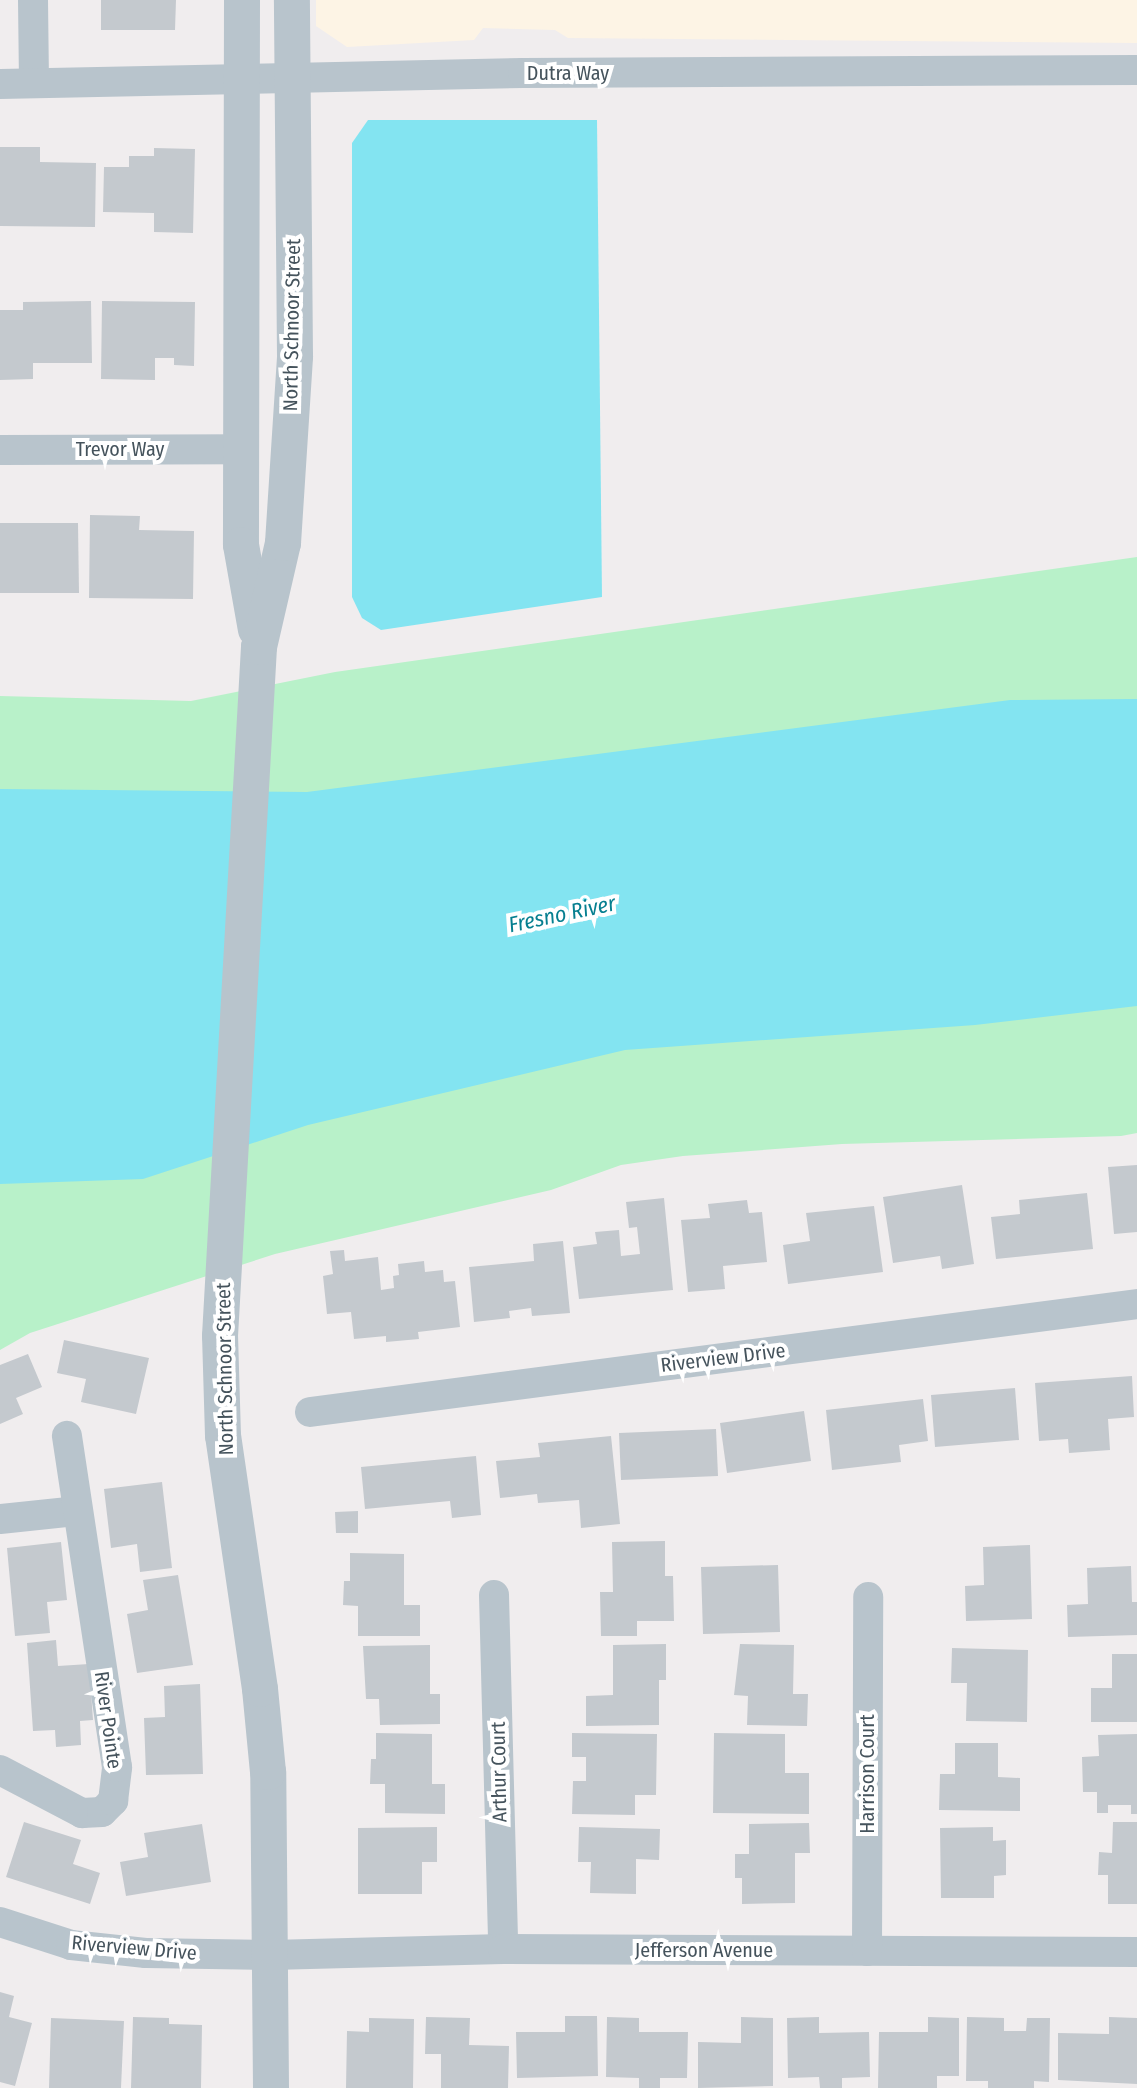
<!DOCTYPE html>
<style>
body{margin:0}
#map{position:relative;width:1137px;height:2088px;overflow:hidden;background:#f0edee;font-family:"Fira Sans Condensed",sans-serif}
div>[style]{position:absolute}
[style*='--x']{left:calc(var(--x)*1px);top:calc(var(--y)*1px);width:calc(var(--w)*1px);rotate:calc(var(--a)*1deg)}
.commercial>*{inset:0;background:#fdf4e5}
.green>*{inset:0;background:#b8f1c9}
.water>*{inset:0;background:#83e4f1}
.building>*{inset:0;background:#c4c9ce}
.minor>*{height:30px;margin:-15px;padding:0 15px;transform-origin:15px;border-radius:15px;background:#b8c4cc}
.tertiary>*{height:36px;margin:-18px;padding:0 18px;transform-origin:18px;border-radius:18px;background:#b8c4cc}
span{translate:-50% -50%;white-space:nowrap;text-align:center;line-height:1.15;-webkit-text-stroke:8px #fff;paint-order:stroke}
.street-label{font-size:20px;color:#45535c}
.water-label{font-size:22px;color:#067f90;font-style:italic}
</style>
<div id="map">
<div class="commercial">
<i style="clip-path:polygon(316px 0,1137px 0,1137px 43px,568px 38px,555px 30px,483px 28px,474px 40px,347px 47px,316px 26px)"></i>
</div>
<div class="green">
<i style="clip-path:polygon(1137px 557px,1137px 1133px,1121px 1136px,842px 1144px,683px 1156px,621px 1165px,551px 1190px,275px 1254px,30px 1333px,0 1350px,0 696px,191px 701px,335px 672px)"></i>
</div>
<div class="water">
<i style="clip-path:polygon(368px 120px,597px 120px,602px 597px,381px 630px,362px 618px,352px 597px,352px 143px)"></i>
<i style="clip-path:polygon(1137px 699px,1137px 1006px,975px 1025px,625px 1050px,308px 1125px,143px 1179px,0 1184px,0 789px,307px 792px,1010px 700px)"></i>
</div>
<div class="building">
<i style="clip-path:polygon(101px 0,176px 0,175px 30px,101px 30px)"></i>
<i style="clip-path:polygon(0 147px,40px 147px,40px 162px,96px 163px,95px 227px,0 226px)"></i>
<i style="clip-path:polygon(154px 148px,195px 149px,193px 233px,154px 232px,154px 213px,103px 212px,104px 167px,129px 167px,129px 156px,154px 156px)"></i>
<i style="clip-path:polygon(91px 301px,92px 363px,33px 363px,33px 379px,0 380px,0 310px,23px 310px,23px 302px)"></i>
<i style="clip-path:polygon(102px 301px,195px 302px,194px 366px,174px 365px,174px 358px,155px 358px,155px 380px,101px 379px)"></i>
<i style="clip-path:polygon(90px 515px,140px 516px,139px 530px,194px 531px,193px 599px,89px 598px)"></i>
<i style="clip-path:polygon(0 523px,78px 523px,79px 593px,0 593px)"></i>
<i style="clip-path:polygon(1137px 1165px,1137px 1232px,1114px 1234px,1108px 1167px)"></i>
<i style="clip-path:polygon(962px 1185px,974px 1264px,942px 1269px,940px 1256px,893px 1263px,883px 1197px)"></i>
<i style="clip-path:polygon(1087px 1193px,1093px 1249px,996px 1259px,991px 1217px,1020px 1214px,1019px 1200px)"></i>
<i style="clip-path:polygon(664px 1198px,673px 1290px,579px 1299px,573px 1247px,597px 1244px,595px 1232px,619px 1230px,621px 1256px,640px 1254px,637px 1227px,629px 1228px,626px 1202px)"></i>
<i style="clip-path:polygon(747px 1200px,749px 1213px,762px 1212px,767px 1262px,723px 1266px,725px 1289px,688px 1292px,681px 1220px,710px 1218px,708px 1204px)"></i>
<i style="clip-path:polygon(874px 1206px,883px 1272px,788px 1284px,783px 1245px,810px 1241px,806px 1213px)"></i>
<i style="clip-path:polygon(563px 1241px,570px 1313px,532px 1316px,531px 1308px,509px 1311px,510px 1318px,474px 1322px,469px 1267px,534px 1261px,533px 1244px)"></i>
<i style="clip-path:polygon(344px 1250px,345px 1261px,378px 1257px,381px 1290px,394px 1288px,393px 1276px,399px 1275px,398px 1264px,424px 1261px,425px 1272px,443px 1270px,444px 1282px,455px 1281px,460px 1327px,418px 1332px,419px 1339px,386px 1342px,386px 1336px,354px 1339px,351px 1312px,327px 1314px,323px 1276px,333px 1274px,330px 1251px)"></i>
<i style="clip-path:polygon(64px 1340px,149px 1358px,136px 1414px,81px 1402px,86px 1379px,57px 1373px)"></i>
<i style="clip-path:polygon(28px 1354px,42px 1387px,16px 1398px,23px 1414px,0 1424px,0 1365px)"></i>
<i style="clip-path:polygon(1132px 1376px,1134px 1417px,1108px 1419px,1110px 1450px,1069px 1453px,1068px 1439px,1039px 1441px,1035px 1383px)"></i>
<i style="clip-path:polygon(1015px 1388px,1019px 1440px,935px 1447px,931px 1395px)"></i>
<i style="clip-path:polygon(923px 1399px,928px 1441px,899px 1445px,901px 1462px,832px 1470px,826px 1410px)"></i>
<i style="clip-path:polygon(804px 1411px,811px 1461px,727px 1473px,720px 1423px)"></i>
<i style="clip-path:polygon(716px 1429px,718px 1476px,621px 1480px,619px 1433px)"></i>
<i style="clip-path:polygon(611px 1436px,620px 1524px,581px 1528px,579px 1500px,538px 1503px,537px 1494px,500px 1498px,496px 1461px,540px 1457px,538px 1443px)"></i>
<i style="clip-path:polygon(476px 1456px,481px 1515px,452px 1518px,450px 1501px,365px 1509px,361px 1467px)"></i>
<i style="clip-path:polygon(162px 1482px,172px 1568px,140px 1572px,137px 1544px,111px 1548px,104px 1489px)"></i>
<i style="clip-path:polygon(358px 1511px,358px 1533px,336px 1533px,335px 1512px)"></i>
<i style="clip-path:polygon(665px 1541px,665px 1576px,673px 1576px,674px 1621px,637px 1621px,637px 1636px,601px 1636px,600px 1592px,613px 1592px,612px 1542px)"></i>
<i style="clip-path:polygon(61px 1542px,67px 1600px,47px 1602px,50px 1633px,15px 1636px,7px 1548px)"></i>
<i style="clip-path:polygon(1030px 1545px,1032px 1619px,966px 1621px,965px 1586px,984px 1585px,983px 1547px)"></i>
<i style="clip-path:polygon(350px 1553px,404px 1554px,404px 1605px,420px 1605px,420px 1636px,358px 1636px,358px 1606px,343px 1605px,344px 1581px,350px 1581px)"></i>
<i style="clip-path:polygon(778px 1565px,780px 1632px,703px 1634px,701px 1567px)"></i>
<i style="clip-path:polygon(1131px 1566px,1132px 1602px,1137px 1602px,1137px 1635px,1068px 1637px,1067px 1605px,1088px 1604px,1087px 1568px)"></i>
<i style="clip-path:polygon(178px 1575px,193px 1665px,137px 1673px,127px 1614px,148px 1610px,143px 1580px)"></i>
<i style="clip-path:polygon(56px 1640px,58px 1666px,89px 1664px,93px 1720px,80px 1721px,81px 1745px,56px 1747px,55px 1730px,33px 1731px,27px 1643px)"></i>
<i style="clip-path:polygon(666px 1644px,666px 1680px,659px 1680px,659px 1725px,586px 1726px,586px 1696px,613px 1695px,613px 1645px)"></i>
<i style="clip-path:polygon(740px 1644px,794px 1645px,793px 1694px,808px 1694px,807px 1726px,747px 1725px,748px 1696px,734px 1695px)"></i>
<i style="clip-path:polygon(430px 1645px,430px 1694px,440px 1694px,440px 1724px,380px 1725px,379px 1699px,366px 1699px,363px 1646px)"></i>
<i style="clip-path:polygon(952px 1648px,1028px 1650px,1027px 1722px,966px 1721px,967px 1683px,951px 1683px)"></i>
<i style="clip-path:polygon(1112px 1654px,1137px 1654px,1137px 1722px,1091px 1722px,1091px 1688px,1112px 1688px)"></i>
<i style="clip-path:polygon(200px 1684px,203px 1774px,146px 1775px,144px 1718px,165px 1717px,164px 1686px)"></i>
<i style="clip-path:polygon(376px 1733px,432px 1734px,432px 1784px,445px 1784px,445px 1814px,385px 1813px,385px 1784px,370px 1784px,371px 1759px,376px 1759px)"></i>
<i style="clip-path:polygon(572px 1733px,657px 1734px,656px 1795px,635px 1795px,635px 1815px,572px 1814px,573px 1781px,586px 1781px,586px 1757px,572px 1757px)"></i>
<i style="clip-path:polygon(714px 1733px,785px 1734px,785px 1773px,809px 1773px,809px 1814px,713px 1813px)"></i>
<i style="clip-path:polygon(1137px 1734px,1137px 1814px,1131px 1814px,1131px 1805px,1108px 1805px,1108px 1813px,1097px 1813px,1097px 1792px,1083px 1792px,1082px 1757px,1099px 1756px,1098px 1735px)"></i>
<i style="clip-path:polygon(955px 1743px,998px 1743px,998px 1777px,1020px 1778px,1020px 1811px,939px 1810px,940px 1774px,955px 1774px)"></i>
<i style="clip-path:polygon(24px 1822px,81px 1840px,73px 1864px,100px 1873px,90px 1904px,6px 1877px)"></i>
<i style="clip-path:polygon(1113px 1822px,1137px 1822px,1137px 1904px,1108px 1904px,1108px 1875px,1098px 1875px,1099px 1852px,1112px 1853px)"></i>
<i style="clip-path:polygon(809px 1823px,810px 1853px,795px 1853px,795px 1903px,742px 1904px,742px 1878px,735px 1878px,735px 1854px,749px 1854px,749px 1824px)"></i>
<i style="clip-path:polygon(202px 1824px,211px 1882px,126px 1896px,120px 1862px,148px 1857px,144px 1833px)"></i>
<i style="clip-path:polygon(437px 1827px,437px 1862px,422px 1862px,422px 1894px,358px 1894px,358px 1828px)"></i>
<i style="clip-path:polygon(579px 1827px,660px 1829px,659px 1860px,636px 1859px,636px 1894px,590px 1893px,591px 1862px,578px 1862px)"></i>
<i style="clip-path:polygon(993px 1827px,993px 1841px,1006px 1840px,1006px 1875px,994px 1876px,994px 1898px,941px 1898px,940px 1828px)"></i>
<i style="clip-path:polygon(0 1992px,14px 1996px,9px 2017px,32px 2023px,15px 2086px,0 2082px)"></i>
<i style="clip-path:polygon(565px 2016px,597px 2016px,598px 2076px,517px 2078px,516px 2032px,565px 2032px)"></i>
<i style="clip-path:polygon(133px 2017px,169px 2018px,169px 2024px,202px 2025px,201px 2088px,131px 2088px)"></i>
<i style="clip-path:polygon(426px 2017px,470px 2018px,469px 2045px,509px 2046px,508px 2088px,441px 2088px,441px 2054px,425px 2054px)"></i>
<i style="clip-path:polygon(607px 2017px,639px 2018px,639px 2032px,688px 2032px,687px 2078px,660px 2078px,660px 2088px,639px 2088px,639px 2078px,606px 2077px)"></i>
<i style="clip-path:polygon(741px 2017px,773px 2018px,773px 2086px,698px 2088px,698px 2042px,741px 2043px)"></i>
<i style="clip-path:polygon(819px 2017px,819px 2033px,869px 2032px,870px 2077px,842px 2078px,842px 2088px,820px 2088px,819px 2077px,788px 2078px,787px 2018px)"></i>
<i style="clip-path:polygon(928px 2017px,959px 2018px,959px 2076px,937px 2076px,937px 2088px,878px 2088px,879px 2032px,928px 2032px)"></i>
<i style="clip-path:polygon(967px 2017px,1004px 2018px,1004px 2031px,1026px 2031px,1027px 2018px,1050px 2018px,1049px 2082px,1034px 2081px,1034px 2088px,988px 2088px,988px 2081px,966px 2081px)"></i>
<i style="clip-path:polygon(1109px 2017px,1137px 2018px,1137px 2084px,1058px 2080px,1058px 2033px,1109px 2034px)"></i>
<i style="clip-path:polygon(51px 2018px,124px 2021px,121px 2088px,49px 2088px)"></i>
<i style="clip-path:polygon(369px 2018px,414px 2019px,413px 2088px,346px 2088px,347px 2031px,369px 2032px)"></i>
</div>
<div class="minor">
<i style="--x:33;--y:0;--w:83;--a:89.3"></i>
<i style="--x:0;--y:84;--w:523;--a:-1.2"></i>
<i style="--x:523;--y:73;--w:614;--a:-0.28"></i>
<i style="--x:0;--y:450;--w:240;--a:-0.2"></i>
<i style="--x:310;--y:1412;--w:834;--a:-7.44"></i>
<i style="--x:0;--y:1519;--w:76;--a:-6"></i>
<i style="--x:494;--y:1595;--w:354;--a:88.5"></i>
<i style="--x:0;--y:1770;--w:93;--a:27.7"></i>
<i style="--x:82;--y:1813;--w:20;--a:-3"></i>
<i style="--x:102;--y:1812;--w:16;--a:-45"></i>
<i style="--x:113;--y:1801;--w:34;--a:-83"></i>
<i style="--x:117;--y:1767;--w:335;--a:-98.6"></i>
<i style="--x:0;--y:1922;--w:75;--a:17.9"></i>
<i style="--x:71;--y:1945;--w:75;--a:6.1"></i>
<i style="--x:146;--y:1953;--w:125;--a:0.9"></i>
<i style="--x:271;--y:1955;--w:232;--a:-1.5"></i>
<i style="--x:503;--y:1949;--w:634;--a:0.27"></i>
<i style="--x:867;--y:1951;--w:354;--a:-89.8"></i>
</div>
<div class="tertiary">
<i style="--x:242;--y:0;--w:545;--a:90.11"></i>
<i style="--x:241;--y:545;--w:86;--a:80"></i>
<i style="--x:271;--y:2088;--w:316;--a:-90.5"></i>
<i style="--x:268;--y:1772;--w:83;--a:-95.5"></i>
<i style="--x:260;--y:1689;--w:256;--a:-98.3"></i>
<i style="--x:223;--y:1436;--w:100;--a:-91.7"></i>
<i style="--x:220;--y:1336;--w:690;--a:-86.76"></i>
<i style="--x:259;--y:647;--w:107;--a:-77"></i>
<i style="--x:283;--y:543;--w:187;--a:-86.3"></i>
<i style="--x:295;--y:356;--w:356;--a:-90.5"></i>
</div>
<div class="street-label">
<span style="left:568px;top:73px">Dutra Way</span>
<span style="left:292px;top:325px;rotate:-89deg">North Schnoor Street</span>
<span style="left:120px;top:449px">Trevor Way</span>
<span style="left:723px;top:1358px;rotate:-7deg">Riverview Drive</span>
<span style="left:225px;top:1369px;rotate:-91deg">North Schnoor Street</span>
<span style="left:108px;top:1720px;rotate:82deg">River Pointe</span>
<span style="left:499px;top:1772px;rotate:-91deg">Arthur Court</span>
<span style="left:867px;top:1774px;rotate:-90deg">Harrison Court</span>
<span style="left:134px;top:1948px;rotate:5deg">Riverview Drive</span>
<span style="left:704px;top:1950px">Jefferson Avenue</span>
</div>
<div class="water-label">
<span style="left:562px;top:914px;rotate:-12deg">Fresno River</span>
</div>
</div>
